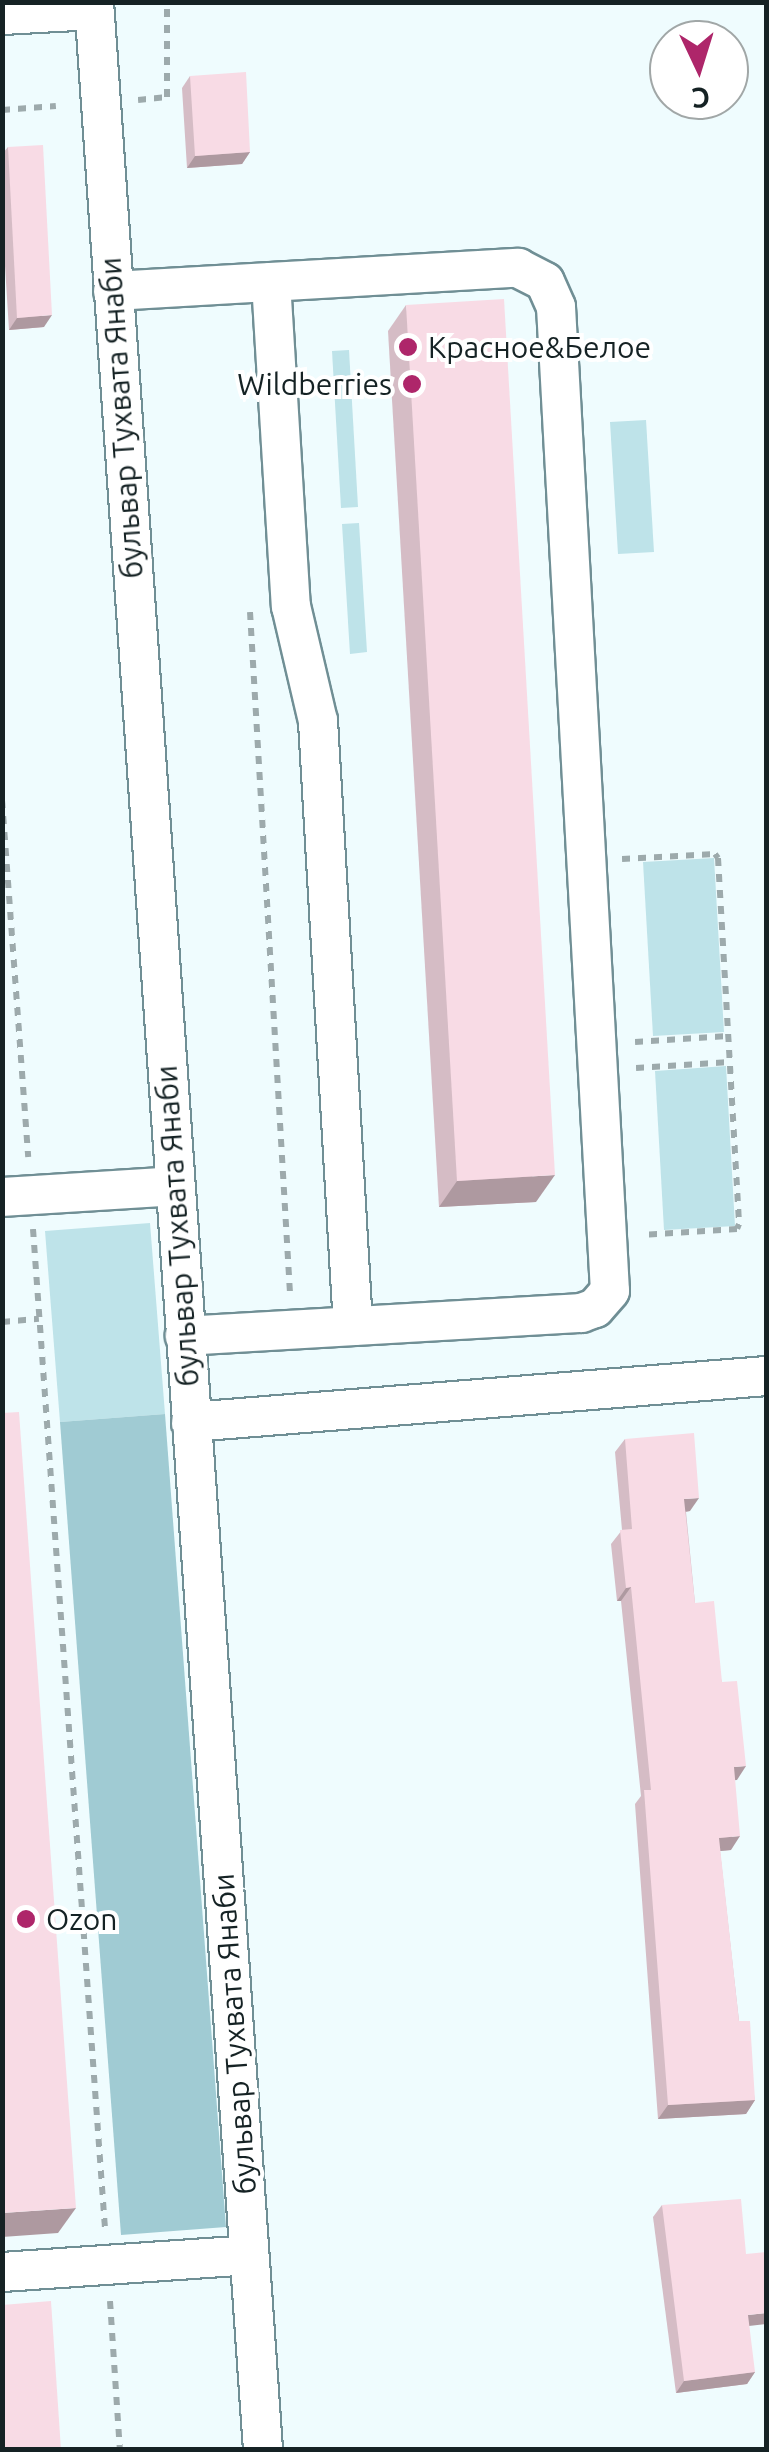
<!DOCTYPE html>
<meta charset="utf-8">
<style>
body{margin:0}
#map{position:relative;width:769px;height:2452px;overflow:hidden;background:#effcfe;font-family:Ubuntu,sans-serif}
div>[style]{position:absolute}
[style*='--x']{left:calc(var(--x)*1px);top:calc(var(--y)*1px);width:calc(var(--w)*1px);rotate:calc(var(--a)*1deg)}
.green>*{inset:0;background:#bee3e9}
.forest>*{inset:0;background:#a0cbd3}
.path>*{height:6px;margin-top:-3px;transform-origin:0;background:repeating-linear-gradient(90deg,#9daaac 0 8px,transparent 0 16px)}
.roads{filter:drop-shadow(2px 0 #708f95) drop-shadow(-2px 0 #708f95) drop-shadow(0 2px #708f95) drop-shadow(0 -2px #708f95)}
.minor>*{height:38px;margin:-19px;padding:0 19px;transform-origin:19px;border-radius:19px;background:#fff}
.wall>*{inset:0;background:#d5bcc5}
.shaded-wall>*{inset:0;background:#ae99a0}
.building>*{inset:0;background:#f8dbe5}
.dots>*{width:28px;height:28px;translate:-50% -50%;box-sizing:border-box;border:5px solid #fff;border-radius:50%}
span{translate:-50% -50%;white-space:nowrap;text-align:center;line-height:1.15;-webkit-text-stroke:8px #fff;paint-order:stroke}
.poi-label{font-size:30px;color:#152224}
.left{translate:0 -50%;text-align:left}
.right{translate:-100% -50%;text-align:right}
.street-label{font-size:30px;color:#152224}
.frame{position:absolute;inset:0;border:5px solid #152224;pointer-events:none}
.north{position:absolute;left:649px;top:20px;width:100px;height:100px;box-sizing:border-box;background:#fff;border:2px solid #a1a7a7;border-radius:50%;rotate:176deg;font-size:28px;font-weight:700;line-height:40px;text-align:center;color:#152224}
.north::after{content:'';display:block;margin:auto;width:35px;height:45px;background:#ae266a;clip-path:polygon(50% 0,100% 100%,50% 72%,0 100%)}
</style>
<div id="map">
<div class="green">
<i style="clip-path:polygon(349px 350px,358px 507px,341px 508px,332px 351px)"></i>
<i style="clip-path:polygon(646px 420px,654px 552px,618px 554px,610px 422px)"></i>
<i style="clip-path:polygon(359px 523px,367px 652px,350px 654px,342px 524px)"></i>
<i style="clip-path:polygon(714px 858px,724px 1032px,653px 1036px,643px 862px)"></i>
<i style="clip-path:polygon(726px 1066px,735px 1226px,664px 1230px,655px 1071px)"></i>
<i style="clip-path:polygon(150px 1223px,165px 1414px,60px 1422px,45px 1231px)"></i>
</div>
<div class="forest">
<i style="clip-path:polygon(165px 1414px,226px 2227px,121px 2235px,60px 1422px)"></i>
</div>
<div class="path">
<i style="--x:138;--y:100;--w:29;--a:-6"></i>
<i style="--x:167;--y:97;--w:95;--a:-90"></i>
<i style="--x:2;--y:110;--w:54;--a:-4.2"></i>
<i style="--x:250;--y:612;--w:683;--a:86.64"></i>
<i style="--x:2;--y:800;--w:358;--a:85.8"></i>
<i style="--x:622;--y:859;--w:93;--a:-3.1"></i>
<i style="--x:715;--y:854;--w:5;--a:53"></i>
<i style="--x:718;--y:858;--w:367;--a:86.7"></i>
<i style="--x:739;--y:1224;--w:5;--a:112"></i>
<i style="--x:737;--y:1229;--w:96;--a:176.4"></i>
<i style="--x:635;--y:1042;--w:93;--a:-3.7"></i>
<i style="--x:636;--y:1068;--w:94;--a:-3.7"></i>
<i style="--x:33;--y:1229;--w:1003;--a:85.88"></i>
<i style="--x:2;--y:1322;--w:37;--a:-5"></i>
<i style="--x:110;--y:2301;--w:149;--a:86.2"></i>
</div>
<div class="roads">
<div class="minor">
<i style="--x:94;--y:2;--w:2454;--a:86.05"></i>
<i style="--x:2;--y:15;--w:91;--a:-3.1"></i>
<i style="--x:271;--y:282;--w:325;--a:86.5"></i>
<i style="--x:291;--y:606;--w:118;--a:76.8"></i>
<i style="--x:318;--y:721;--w:606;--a:86.69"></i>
<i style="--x:113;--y:291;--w:406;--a:-3.3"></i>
<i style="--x:518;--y:268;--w:30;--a:27"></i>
<i style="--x:545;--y:282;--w:27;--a:66"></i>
<i style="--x:556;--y:307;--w:985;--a:86.86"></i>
<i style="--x:610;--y:1291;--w:23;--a:131"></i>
<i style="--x:595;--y:1308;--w:15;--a:160"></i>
<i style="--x:581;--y:1313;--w:397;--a:176.7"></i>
<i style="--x:2;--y:1197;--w:173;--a:-3.6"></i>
<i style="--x:191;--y:1422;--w:577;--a:-4.57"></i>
<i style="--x:2;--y:2272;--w:248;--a:-3.9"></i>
</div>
</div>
<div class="wall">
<i style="clip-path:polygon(190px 76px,250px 152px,242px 164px,187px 168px,182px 88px)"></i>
<i style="clip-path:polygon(8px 147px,44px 327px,9px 330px,2px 218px,2px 154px)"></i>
<i style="clip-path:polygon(406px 305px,536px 1202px,439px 1207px,388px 331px)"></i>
<i style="clip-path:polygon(625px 1439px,690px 1511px,686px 1512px,695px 1603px,722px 1682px,737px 1780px,735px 1780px,731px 1850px,720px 1851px,739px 2021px,755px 2100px,746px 2114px,658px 2119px,635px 1804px,641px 1796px,621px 1601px,617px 1601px,611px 1544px,622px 1530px,615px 1452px)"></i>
<i style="clip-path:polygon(662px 2205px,755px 2372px,747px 2384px,676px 2393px,653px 2217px)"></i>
</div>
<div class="shaded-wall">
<i style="clip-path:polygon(250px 152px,242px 164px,187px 168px,195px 156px)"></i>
<i style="clip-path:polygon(52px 315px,44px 327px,9px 330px,17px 318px)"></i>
<i style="clip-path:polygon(555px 1175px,536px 1202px,439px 1207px,457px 1181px)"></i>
<i style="clip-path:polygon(699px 1498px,690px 1511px,675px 1513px,684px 1499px)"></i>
<i style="clip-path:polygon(631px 1587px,621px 1601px,617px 1601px,626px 1588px)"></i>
<i style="clip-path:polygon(746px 1766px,737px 1780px,725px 1781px,734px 1767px)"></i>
<i style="clip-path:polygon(740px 1836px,731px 1850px,710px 1852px,719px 1838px)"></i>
<i style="clip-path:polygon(755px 2100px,746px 2114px,658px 2119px,668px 2105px)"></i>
<i style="clip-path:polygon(76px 2208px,58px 2233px,2px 2237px,2px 2213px)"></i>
<i style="clip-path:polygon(766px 2313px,766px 2324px,740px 2327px,748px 2315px)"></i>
<i style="clip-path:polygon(755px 2372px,747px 2384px,676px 2393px,684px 2381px)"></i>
</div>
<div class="building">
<i style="clip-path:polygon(246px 72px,250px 152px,195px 156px,190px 76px)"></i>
<i style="clip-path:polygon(43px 145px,52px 315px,17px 318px,8px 147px)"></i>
<i style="clip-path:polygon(504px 299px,555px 1175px,457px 1181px,406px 305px)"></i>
<i style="clip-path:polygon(19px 1412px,76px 2208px,2px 2213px,2px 1413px)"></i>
<i style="clip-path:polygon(694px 1433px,699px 1498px,684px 1499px,695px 1603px,714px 1601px,722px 1682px,737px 1681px,746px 1766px,734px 1767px,740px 1836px,719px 1838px,739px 2021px,750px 2021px,755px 2100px,668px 2105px,644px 1790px,651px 1790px,631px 1587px,626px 1588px,620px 1530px,632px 1529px,625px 1439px)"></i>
<i style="clip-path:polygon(741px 2199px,746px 2254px,766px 2252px,766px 2313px,748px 2315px,755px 2372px,684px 2381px,662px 2205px)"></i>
<i style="clip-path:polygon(51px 2301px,61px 2450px,2px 2450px,2px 2305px)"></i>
</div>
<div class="dots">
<i style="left:408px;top:347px;background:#ae266a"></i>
<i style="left:412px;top:384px;background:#ae266a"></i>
<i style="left:26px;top:1919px;background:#ae266a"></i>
</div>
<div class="poi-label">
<span class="left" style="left:428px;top:347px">Красное&amp;Белое</span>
<span class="right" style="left:392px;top:384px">Wildberries</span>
<span class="left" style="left:46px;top:1919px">Ozon</span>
</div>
<div class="street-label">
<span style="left:121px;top:418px;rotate:-94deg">бульвар Тухвата Янаби</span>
<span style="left:177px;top:1226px;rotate:-94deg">бульвар Тухвата Янаби</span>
<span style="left:234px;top:2034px;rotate:-94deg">бульвар Тухвата Янаби</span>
</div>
<div class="frame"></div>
<div class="north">С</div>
</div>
